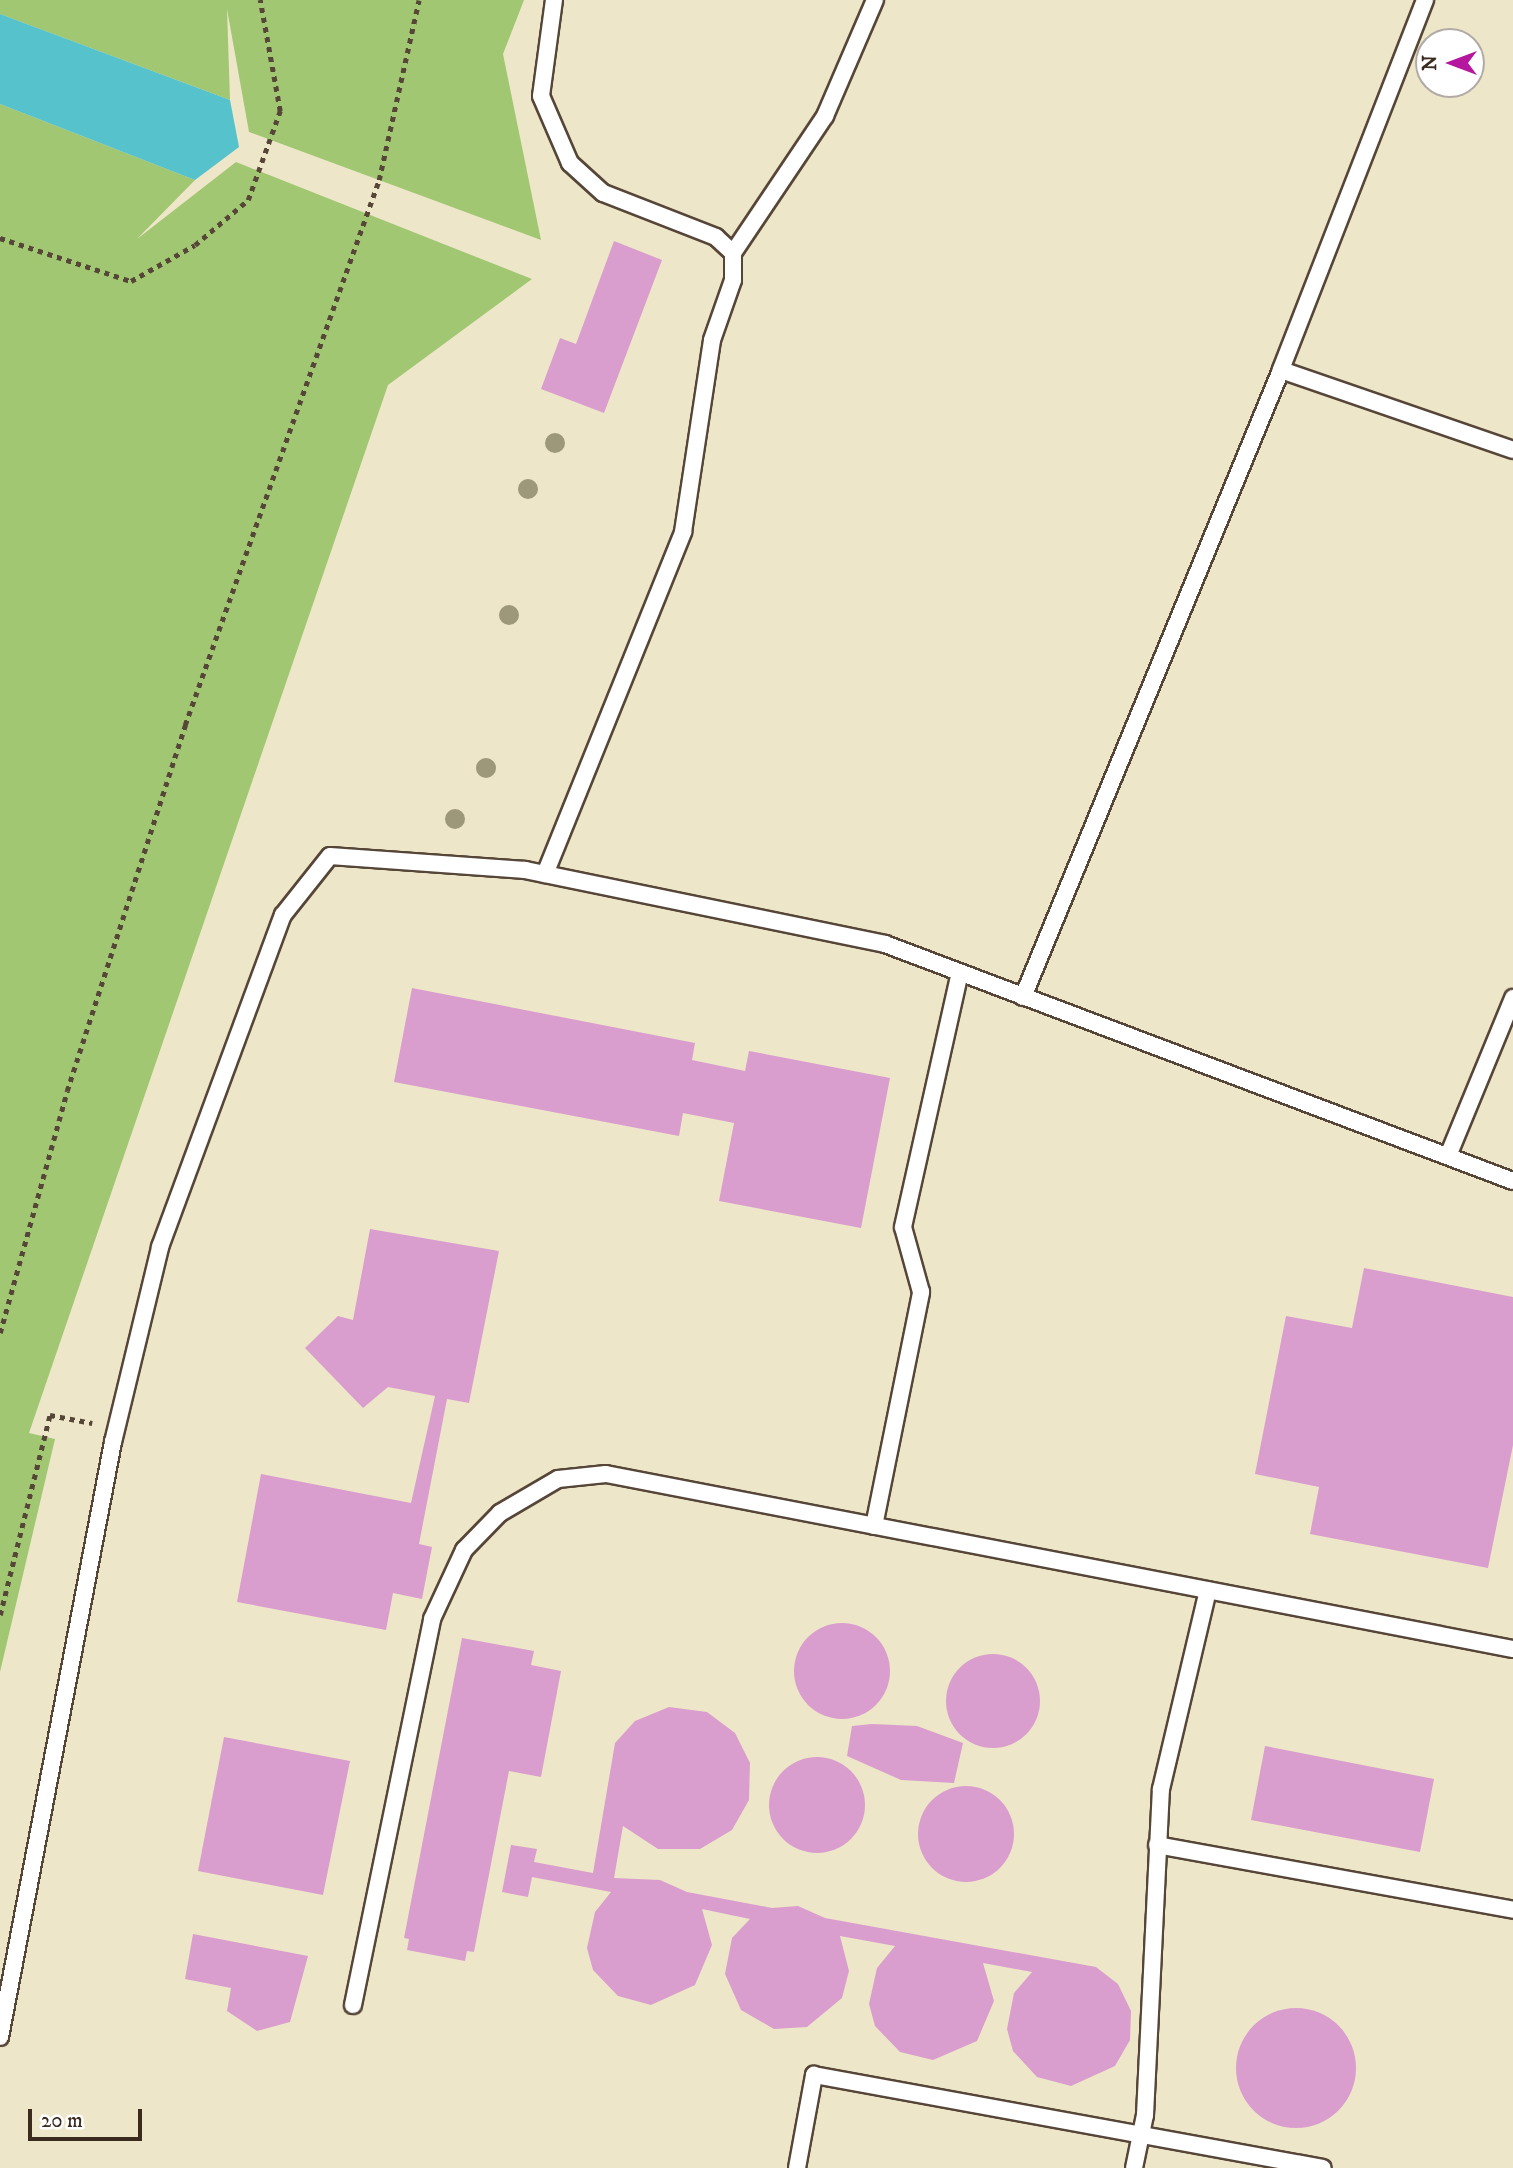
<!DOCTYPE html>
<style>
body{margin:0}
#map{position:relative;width:1513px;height:2168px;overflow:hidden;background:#eee6c9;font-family:"IM FELL DW Pica",serif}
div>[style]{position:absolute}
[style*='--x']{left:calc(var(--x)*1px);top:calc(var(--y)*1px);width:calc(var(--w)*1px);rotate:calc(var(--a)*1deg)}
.green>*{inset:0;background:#a1c772}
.water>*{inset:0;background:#55c2cc}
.building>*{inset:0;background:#d99ecd}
.round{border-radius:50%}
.path>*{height:4.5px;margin-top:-2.25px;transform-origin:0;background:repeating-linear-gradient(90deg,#564638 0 5px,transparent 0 10px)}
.roads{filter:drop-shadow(2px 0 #564638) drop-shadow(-2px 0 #564638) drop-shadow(0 2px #564638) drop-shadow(0 -2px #564638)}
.lane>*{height:16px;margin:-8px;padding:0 8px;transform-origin:8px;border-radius:8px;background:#fff}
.trees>*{width:20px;height:20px;margin:-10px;border-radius:50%;background:#9d9879}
span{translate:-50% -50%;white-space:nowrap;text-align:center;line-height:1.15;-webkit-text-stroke:5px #fff;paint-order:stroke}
.north{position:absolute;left:1415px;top:28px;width:70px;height:70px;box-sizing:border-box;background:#fff;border:2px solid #b1aaa5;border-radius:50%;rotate:270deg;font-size:19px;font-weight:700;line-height:28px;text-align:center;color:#3b2a1e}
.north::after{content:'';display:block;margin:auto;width:24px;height:32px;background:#b5179e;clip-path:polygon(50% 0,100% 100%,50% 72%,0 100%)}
.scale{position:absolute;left:28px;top:2109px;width:114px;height:32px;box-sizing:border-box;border:4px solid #3b2a1e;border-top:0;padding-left:9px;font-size:21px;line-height:24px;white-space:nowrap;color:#3b2a1e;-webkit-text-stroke:5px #fff;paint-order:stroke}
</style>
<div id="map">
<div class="green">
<i style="clip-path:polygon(0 0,524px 0,503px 54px,541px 240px,249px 132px,227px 9px,230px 100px,0 14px)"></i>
<i style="clip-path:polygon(0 104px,195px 180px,137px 239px,236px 162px,532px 279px,388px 385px,29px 1433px,55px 1439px,0 1672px)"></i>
</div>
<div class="water">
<i style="clip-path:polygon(0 14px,230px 100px,239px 147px,195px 180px,0 104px)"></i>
</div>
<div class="building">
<i style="clip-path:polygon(614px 241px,662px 260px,604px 413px,541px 389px,560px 338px,576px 344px)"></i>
<i style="clip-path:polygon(412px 988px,695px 1043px,692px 1060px,745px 1071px,749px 1051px,890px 1078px,861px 1228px,719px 1201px,734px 1123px,683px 1113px,679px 1136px,394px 1082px)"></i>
<i style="clip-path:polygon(370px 1229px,499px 1251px,469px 1403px,447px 1399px,419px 1544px,432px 1547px,422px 1599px,393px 1593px,386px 1630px,237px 1602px,261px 1474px,411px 1503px,435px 1396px,388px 1387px,363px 1408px,305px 1348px,338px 1316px,353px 1320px)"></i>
<i style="clip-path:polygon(1364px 1268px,1513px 1297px,1513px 1445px,1488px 1568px,1310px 1534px,1319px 1487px,1255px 1474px,1286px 1316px,1352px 1328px)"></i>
<i class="round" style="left:794px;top:1623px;width:96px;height:96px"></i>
<i style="clip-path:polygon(462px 1638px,534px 1651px,531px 1665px,561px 1671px,541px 1777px,509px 1771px,474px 1952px,467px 1951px,465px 1961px,407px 1950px,409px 1939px,404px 1938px)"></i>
<i class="round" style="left:946px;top:1654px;width:94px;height:94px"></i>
<i style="clip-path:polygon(669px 1707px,707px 1712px,735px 1733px,750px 1763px,749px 1800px,732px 1830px,700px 1849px,658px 1849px,623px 1826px,614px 1878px,660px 1880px,687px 1892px,772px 1908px,798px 1906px,825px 1918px,1096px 1967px,1118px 1984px,1131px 2011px,1130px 2040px,1115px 2066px,1071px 2086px,1037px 2077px,1013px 2051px,1007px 2029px,1014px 1993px,1032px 1972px,983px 1963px,994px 2001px,977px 2041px,933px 2060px,900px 2052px,875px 2026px,869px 2004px,877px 1968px,895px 1946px,840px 1936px,849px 1971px,842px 1998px,807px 2027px,774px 2029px,741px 2010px,725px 1974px,732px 1938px,750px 1919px,702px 1909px,712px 1945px,695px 1985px,651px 2005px,618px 1996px,593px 1970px,587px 1948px,595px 1912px,611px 1892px,532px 1877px,528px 1897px,502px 1892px,511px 1845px,537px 1849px,534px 1862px,593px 1873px,615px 1743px,635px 1721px)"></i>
<i style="clip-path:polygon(872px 1724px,917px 1726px,963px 1743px,954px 1783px,901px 1780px,847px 1756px,852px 1726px)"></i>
<i style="clip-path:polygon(224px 1737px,350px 1761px,323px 1895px,198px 1871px)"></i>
<i style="clip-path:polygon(1265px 1746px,1434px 1779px,1420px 1852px,1251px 1820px)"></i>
<i class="round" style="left:769px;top:1757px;width:96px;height:96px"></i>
<i class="round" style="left:918px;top:1786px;width:96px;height:96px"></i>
<i style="clip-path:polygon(193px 1934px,308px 1956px,290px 2022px,257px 2031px,227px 2011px,231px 1988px,185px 1979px)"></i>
<i class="round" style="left:1236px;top:2008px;width:120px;height:120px"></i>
</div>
<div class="path">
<i style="--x:0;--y:238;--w:138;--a:18.2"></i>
<i style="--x:131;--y:281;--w:73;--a:-29.4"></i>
<i style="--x:195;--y:245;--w:70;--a:-40.3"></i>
<i style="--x:248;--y:200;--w:95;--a:-70.2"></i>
<i style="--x:280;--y:111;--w:113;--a:-100.2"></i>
<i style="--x:0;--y:1333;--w:251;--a:-74.5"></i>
<i style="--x:67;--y:1091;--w:385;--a:-72.1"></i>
<i style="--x:185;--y:725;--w:578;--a:-70.41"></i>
<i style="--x:379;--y:180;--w:184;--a:-77.5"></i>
<i style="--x:0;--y:1615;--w:206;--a:-76"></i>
<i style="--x:50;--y:1415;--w:43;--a:10.8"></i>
</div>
<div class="roads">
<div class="lane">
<i style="--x:1425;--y:0;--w:397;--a:111.3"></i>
<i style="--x:1281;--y:370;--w:245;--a:19"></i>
<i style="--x:733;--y:253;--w:165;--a:-56.1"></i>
<i style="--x:825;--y:116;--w:126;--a:-66.7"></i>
<i style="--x:545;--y:874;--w:369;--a:-68"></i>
<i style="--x:683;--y:532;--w:194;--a:-81.4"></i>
<i style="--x:712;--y:340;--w:64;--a:-70.7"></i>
<i style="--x:733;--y:280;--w:27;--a:-90"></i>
<i style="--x:733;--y:253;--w:23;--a:-137"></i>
<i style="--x:716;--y:237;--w:121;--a:-158.7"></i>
<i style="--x:603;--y:193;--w:45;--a:-137.7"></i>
<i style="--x:570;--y:163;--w:73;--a:-113.4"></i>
<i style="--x:541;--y:96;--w:97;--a:-82.3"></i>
<i style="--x:1023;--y:997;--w:678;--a:-67.63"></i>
<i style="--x:1448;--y:1156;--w:171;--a:-67.6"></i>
<i style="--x:874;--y:1526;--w:239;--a:-78.6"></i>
<i style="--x:921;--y:1292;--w:67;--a:-105.5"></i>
<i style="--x:903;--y:1227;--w:260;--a:-77.4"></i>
<i style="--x:1157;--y:1845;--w:362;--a:10.3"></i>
<i style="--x:353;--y:2005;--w:394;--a:-78.4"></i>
<i style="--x:432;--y:1619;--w:76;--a:-65.1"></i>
<i style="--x:464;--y:1550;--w:52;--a:-45.8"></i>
<i style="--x:500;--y:1513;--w:67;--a:-30.4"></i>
<i style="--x:558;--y:1479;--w:48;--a:-5.9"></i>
<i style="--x:606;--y:1474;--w:924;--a:10.92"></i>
<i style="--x:0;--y:2037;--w:606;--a:-79.25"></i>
<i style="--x:113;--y:1442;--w:201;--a:-76.4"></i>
<i style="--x:160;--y:1247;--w:354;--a:-69.7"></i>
<i style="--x:283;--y:915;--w:75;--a:-51.5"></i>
<i style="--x:330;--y:856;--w:196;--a:4.1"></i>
<i style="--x:525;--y:870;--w:368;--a:11.6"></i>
<i style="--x:885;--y:944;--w:671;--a:20.68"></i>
<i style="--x:797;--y:2168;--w:95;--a:-79.6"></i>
<i style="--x:814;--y:2075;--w:517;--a:10.35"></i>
<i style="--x:1134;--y:2168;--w:54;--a:-78.3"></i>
<i style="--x:1145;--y:2115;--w:326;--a:-87.2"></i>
<i style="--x:1161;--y:1789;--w:204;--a:-76.7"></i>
</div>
</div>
<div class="trees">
<i style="left:555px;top:443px"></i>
<i style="left:528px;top:489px"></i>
<i style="left:509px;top:615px"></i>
<i style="left:486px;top:768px"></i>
<i style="left:455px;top:819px"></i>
</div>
<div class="north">N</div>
<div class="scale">20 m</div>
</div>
